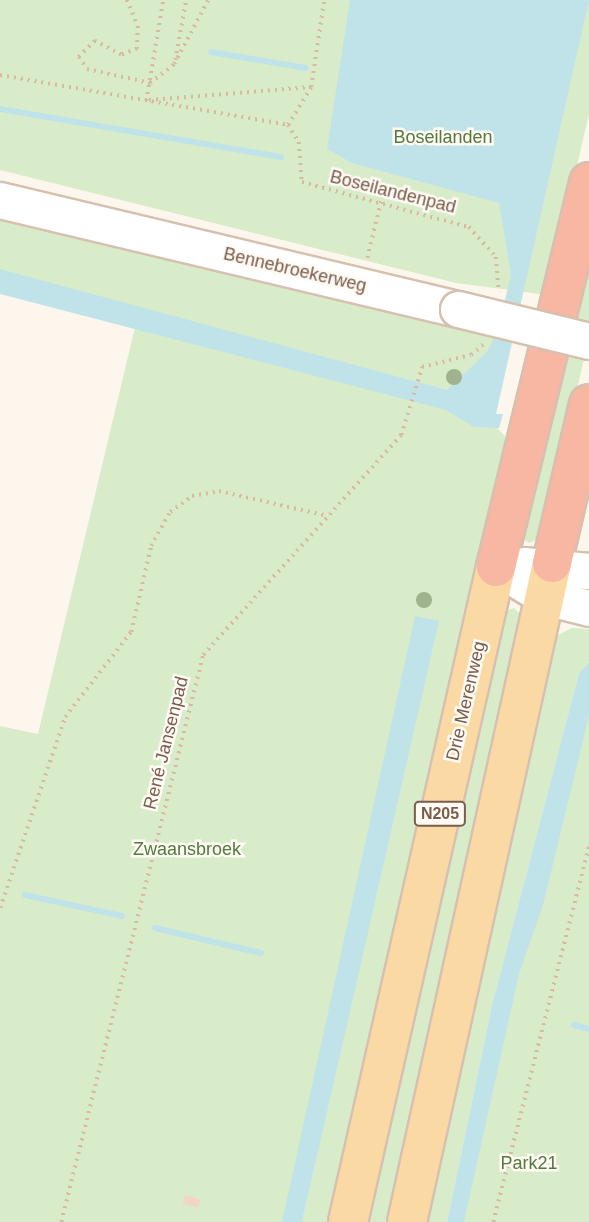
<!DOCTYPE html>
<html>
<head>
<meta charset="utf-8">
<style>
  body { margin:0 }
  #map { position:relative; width:589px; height:1222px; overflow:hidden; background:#fdf6ec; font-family:Helvetica,sans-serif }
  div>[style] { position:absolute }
  .green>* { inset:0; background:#d8ecc9 }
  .water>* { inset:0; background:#bfe3e8 }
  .stream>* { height:6px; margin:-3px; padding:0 3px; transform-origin:3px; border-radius:3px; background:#bfe3e8 }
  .building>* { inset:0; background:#f3d5c3; transform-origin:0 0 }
  .path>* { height:3.5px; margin-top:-1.75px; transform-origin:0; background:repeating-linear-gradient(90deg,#d9b8a5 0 2px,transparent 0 7px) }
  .roads { filter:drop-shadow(2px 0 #d6c0b0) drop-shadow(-2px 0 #d6c0b0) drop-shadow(0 2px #d6c0b0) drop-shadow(0 -2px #d6c0b0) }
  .secondary>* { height:35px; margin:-17.5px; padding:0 17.5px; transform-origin:17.5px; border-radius:17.5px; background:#fff }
  .primary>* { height:38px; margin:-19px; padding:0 19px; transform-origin:19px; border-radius:19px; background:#fbd9a5 }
  .highway>* { height:38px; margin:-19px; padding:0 19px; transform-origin:19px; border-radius:19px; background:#f7b7a3 }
  .bridges { filter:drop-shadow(2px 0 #d6c0b0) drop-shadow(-2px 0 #d6c0b0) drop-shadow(0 2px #d6c0b0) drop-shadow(0 -2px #d6c0b0) }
  .secondary-bridge>* { height:35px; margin:-17.5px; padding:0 17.5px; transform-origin:17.5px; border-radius:17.5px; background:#fff }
  .trees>* { width:16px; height:16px; margin:-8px; border-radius:50%; background:#a0b28e }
  span { translate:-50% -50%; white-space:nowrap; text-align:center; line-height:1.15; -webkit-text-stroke:5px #fffaf3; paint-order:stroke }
  .shield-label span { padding:2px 5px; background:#fffaf3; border:2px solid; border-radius:5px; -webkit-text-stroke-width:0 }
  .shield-label { font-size:16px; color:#7a5c4d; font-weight:700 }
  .park-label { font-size:18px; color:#537a41 }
  .street-label { font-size:18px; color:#7a5c4d }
</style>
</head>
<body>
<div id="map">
  <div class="green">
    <i style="clip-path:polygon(0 0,589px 0,589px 114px,547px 295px,456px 283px,0 170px)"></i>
    <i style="clip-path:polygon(0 210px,497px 333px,495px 426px,514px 445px,338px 1222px,302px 1222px,436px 621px,289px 1222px,0 1222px,0 726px,38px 734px,136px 323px,0 283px)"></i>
    <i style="clip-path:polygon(589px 228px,589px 337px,543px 537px,529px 543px,521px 537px)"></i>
    <i style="clip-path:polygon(514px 608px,525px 619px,387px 1222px,362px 1222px,504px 611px)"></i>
    <i style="clip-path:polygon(572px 628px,589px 629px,589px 662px,579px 673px,492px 1005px,447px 1222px,417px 1222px,554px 637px)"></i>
    <i style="clip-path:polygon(589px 689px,589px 1222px,455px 1222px)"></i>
  </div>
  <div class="water">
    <i style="clip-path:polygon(350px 0,589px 0,496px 414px,503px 414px,499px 428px,474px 427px,446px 410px,0 294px,0 269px,447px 390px,487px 352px,497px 333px,511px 275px,499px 203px,352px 163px,327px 149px)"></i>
    <i style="clip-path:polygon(415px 616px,439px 621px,302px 1222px,282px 1222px)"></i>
    <i style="clip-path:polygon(589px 662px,589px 716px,543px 905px,519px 974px,464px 1222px,447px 1222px,492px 1005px,579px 673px)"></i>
  </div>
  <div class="stream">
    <i style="left:211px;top:52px;width:96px;rotate:9.6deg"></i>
    <i style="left:0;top:109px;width:285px;rotate:9.7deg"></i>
    <i style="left:25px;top:895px;width:99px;rotate:12.2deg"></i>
    <i style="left:155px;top:928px;width:109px;rotate:13.3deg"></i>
    <i style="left:574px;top:1025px;width:16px;rotate:15deg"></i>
  </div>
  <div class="building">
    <i style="left:185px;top:1195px;width:16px;height:9px;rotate:15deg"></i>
  </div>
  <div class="path">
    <i style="left:127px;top:0;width:28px;rotate:67deg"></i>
    <i style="left:138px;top:26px;width:23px;rotate:92deg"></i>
    <i style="left:137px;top:49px;width:17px;rotate:159deg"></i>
    <i style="left:121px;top:55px;width:30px;rotate:-152deg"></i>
    <i style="left:95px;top:41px;width:23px;rotate:135deg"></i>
    <i style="left:79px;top:57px;width:14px;rotate:56deg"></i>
    <i style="left:87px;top:69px;width:65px;rotate:12.5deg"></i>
    <i style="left:150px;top:83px;width:31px;rotate:-38deg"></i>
    <i style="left:174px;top:64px;width:72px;rotate:-62deg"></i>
    <i style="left:175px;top:60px;width:61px;rotate:-79.6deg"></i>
    <i style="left:0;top:75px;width:292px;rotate:9.8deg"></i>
    <i style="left:288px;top:125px;width:20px;rotate:57deg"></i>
    <i style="left:299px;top:142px;width:40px;rotate:85.7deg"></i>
    <i style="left:302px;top:182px;width:173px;rotate:15.1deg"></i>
    <i style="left:469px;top:227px;width:40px;rotate:48deg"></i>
    <i style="left:496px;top:257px;width:35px;rotate:85deg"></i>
    <i style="left:149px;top:100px;width:163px;rotate:-4.6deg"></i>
    <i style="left:146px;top:101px;width:102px;rotate:-80.4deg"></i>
    <i style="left:288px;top:125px;width:44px;rotate:-58.8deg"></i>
    <i style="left:311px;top:87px;width:88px;rotate:-81.5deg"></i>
    <i style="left:367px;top:258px;width:59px;rotate:-76.2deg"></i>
    <i style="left:0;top:908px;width:202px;rotate:-71.2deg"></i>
    <i style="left:65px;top:717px;width:108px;rotate:-52.2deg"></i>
    <i style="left:131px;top:632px;width:88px;rotate:-76.9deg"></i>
    <i style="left:151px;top:546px;width:39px;rotate:-61deg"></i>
    <i style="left:170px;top:512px;width:27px;rotate:-36deg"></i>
    <i style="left:192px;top:496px;width:27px;rotate:-10deg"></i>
    <i style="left:219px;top:491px;width:112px;rotate:12.9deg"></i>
    <i style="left:61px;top:1222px;width:585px;rotate:-75.94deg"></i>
    <i style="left:203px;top:655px;width:296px;rotate:-48deg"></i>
    <i style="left:401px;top:435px;width:71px;rotate:-72.8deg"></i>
    <i style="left:422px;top:367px;width:50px;rotate:-13.8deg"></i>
    <i style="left:471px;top:355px;width:20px;rotate:-41deg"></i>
    <i style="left:493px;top:1222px;width:390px;rotate:-75.7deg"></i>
  </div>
  <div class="roads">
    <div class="secondary">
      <i style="left:0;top:200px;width:471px;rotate:13.4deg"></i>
      <i style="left:524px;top:565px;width:65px;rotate:5.3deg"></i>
      <i style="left:496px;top:567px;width:57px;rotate:31.5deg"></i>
      <i style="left:545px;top:597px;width:45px;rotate:14deg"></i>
    </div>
    <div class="primary">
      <i style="left:348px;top:1222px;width:672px;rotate:-77.27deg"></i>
      <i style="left:407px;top:1222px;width:675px;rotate:-77.59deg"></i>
    </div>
    <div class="highway">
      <i style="left:552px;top:563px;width:163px;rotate:-76.9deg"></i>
      <i style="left:496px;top:567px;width:396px;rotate:-76.4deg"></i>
    </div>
  </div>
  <div class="bridges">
    <div class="secondary-bridge">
      <i style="left:458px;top:309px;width:135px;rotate:13.7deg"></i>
    </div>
  </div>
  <div class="trees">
    <i style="left:454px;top:377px"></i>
    <i style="left:424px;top:600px"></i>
  </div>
  <div class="shield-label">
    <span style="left:440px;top:814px">N205</span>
  </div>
  <div class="park-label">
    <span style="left:443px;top:137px">Boseilanden</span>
    <span style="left:187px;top:849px">Zwaansbroek</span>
    <span style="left:529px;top:1163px">Park21</span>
  </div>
  <div class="street-label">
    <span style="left:393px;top:192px;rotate:14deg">Boseilandenpad</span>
    <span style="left:295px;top:270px;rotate:13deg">Bennebroekerweg</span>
    <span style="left:466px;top:701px;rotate:-77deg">Drie Merenweg</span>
    <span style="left:166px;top:743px;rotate:-76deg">René Jansenpad</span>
  </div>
</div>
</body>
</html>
